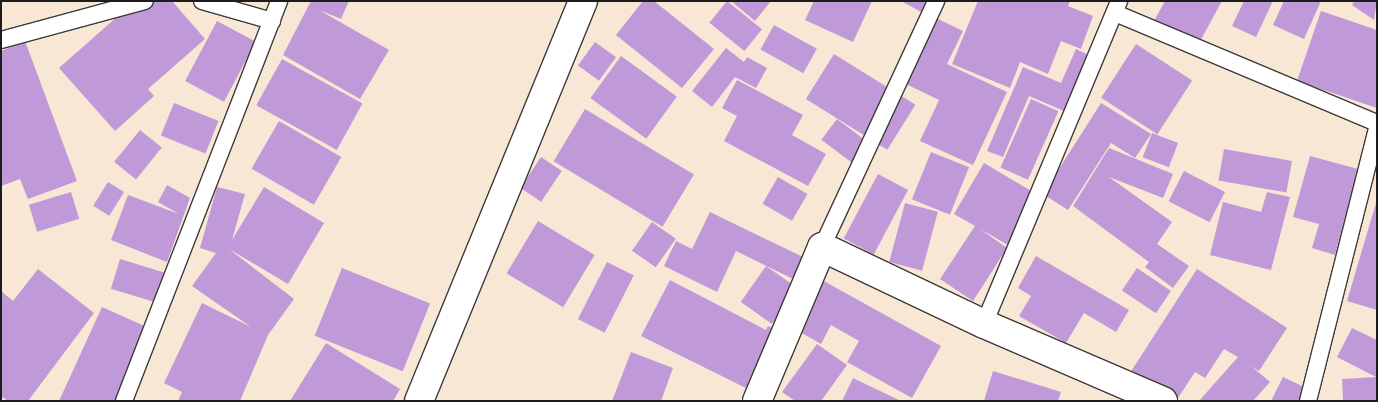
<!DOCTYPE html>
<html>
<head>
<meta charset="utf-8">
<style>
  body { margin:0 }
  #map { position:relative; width:1378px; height:402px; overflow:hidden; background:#f8e7d4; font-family:"Gochi Hand",sans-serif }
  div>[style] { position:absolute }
  .building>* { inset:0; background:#c099d8; transform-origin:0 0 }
  .roads { filter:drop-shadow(1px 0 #3d3a38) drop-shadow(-1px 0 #3d3a38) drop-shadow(0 1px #3d3a38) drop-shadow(0 -1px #3d3a38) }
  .lane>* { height:16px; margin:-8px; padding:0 8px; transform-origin:8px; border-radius:8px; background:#fff }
  .street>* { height:28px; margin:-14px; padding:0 14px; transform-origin:14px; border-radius:14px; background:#fff }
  span { translate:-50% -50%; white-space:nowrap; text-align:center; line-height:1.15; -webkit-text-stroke:4px #fff; paint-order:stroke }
  .frame { position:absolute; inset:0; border:2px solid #1c1c1c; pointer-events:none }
</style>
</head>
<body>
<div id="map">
  <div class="building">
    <i style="clip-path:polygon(135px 1px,172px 1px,205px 39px,148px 89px,154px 96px,115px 131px,59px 68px)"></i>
    <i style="clip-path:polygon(311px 1px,349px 1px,341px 19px,319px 10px,389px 50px,360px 99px,283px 55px)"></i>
    <i style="clip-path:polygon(643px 1px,654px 1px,714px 49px,682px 88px,616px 35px)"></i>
    <i style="left:727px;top:1px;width:45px;height:28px;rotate:39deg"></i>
    <i style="clip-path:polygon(731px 1px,771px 1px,755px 21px)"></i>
    <i style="clip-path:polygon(814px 1px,872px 1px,853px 42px,805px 20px)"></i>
    <i style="clip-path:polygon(901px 1px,943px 1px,934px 19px)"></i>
    <i style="clip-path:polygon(978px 1px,1070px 1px,1068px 6px,1093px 16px,1081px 49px,1061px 41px,1048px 74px,1020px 62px,1010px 88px,952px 64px)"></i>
    <i style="clip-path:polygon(1165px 1px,1222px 1px,1198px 45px,1154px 21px)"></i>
    <i style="clip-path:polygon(1244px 1px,1273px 1px,1256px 37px,1232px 26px)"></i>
    <i style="clip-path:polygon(1284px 1px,1321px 1px,1304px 39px,1273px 25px)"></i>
    <i style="clip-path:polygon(1354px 1px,1377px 1px,1374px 20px,1352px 5px)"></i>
    <i style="clip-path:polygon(1321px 11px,1377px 30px,1377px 108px,1297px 81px)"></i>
    <i style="clip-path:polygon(936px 18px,963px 31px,947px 64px,1007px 92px,973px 165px,920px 141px,939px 100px,906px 84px)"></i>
    <i style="left:217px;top:21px;width:44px;height:68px;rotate:28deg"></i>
    <i style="left:774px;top:25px;width:49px;height:28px;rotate:29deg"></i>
    <i style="clip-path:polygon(25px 41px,77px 181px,28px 199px,20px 179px,1px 186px,1px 51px)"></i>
    <i style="left:595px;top:42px;width:26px;height:29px;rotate:36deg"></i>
    <i style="left:1136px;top:44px;width:67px;height:64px;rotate:33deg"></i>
    <i style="clip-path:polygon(726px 48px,744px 62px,747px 57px,767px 68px,756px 88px,735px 77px,712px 107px,692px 91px)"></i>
    <i style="clip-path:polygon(1076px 49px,1095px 58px,1071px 114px,1029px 96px,1003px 157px,987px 151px,1023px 67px,1061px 83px)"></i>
    <i style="left:834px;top:54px;width:96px;height:53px;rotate:32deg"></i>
    <i style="left:621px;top:56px;width:69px;height:52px;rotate:36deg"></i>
    <i style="left:282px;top:59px;width:92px;height:53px;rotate:29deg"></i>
    <i style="clip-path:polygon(737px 80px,803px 115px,792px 135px,826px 154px,808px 186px,724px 141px,737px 116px,722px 108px)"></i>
    <i style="left:1031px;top:99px;width:30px;height:75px;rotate:24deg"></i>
    <i style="left:174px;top:103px;width:48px;height:35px;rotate:22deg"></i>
    <i style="clip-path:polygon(1101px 103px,1151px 134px,1135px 158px,1111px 143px,1068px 210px,1043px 194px)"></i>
    <i style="left:585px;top:109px;width:127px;height:61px;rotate:31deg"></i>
    <i style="left:837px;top:119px;width:40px;height:26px;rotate:37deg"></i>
    <i style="left:279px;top:121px;width:72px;height:55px;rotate:30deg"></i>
    <i style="left:140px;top:130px;width:28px;height:41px;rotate:39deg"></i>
    <i style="left:1152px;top:133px;width:28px;height:26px;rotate:21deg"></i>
    <i style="clip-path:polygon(1109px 148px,1173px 174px,1163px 198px,1109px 177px,1172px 222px,1157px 244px,1189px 266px,1173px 288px,1145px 267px,1149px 262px,1073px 206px)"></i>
    <i style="left:1224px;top:149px;width:69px;height:32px;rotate:10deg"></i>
    <i style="left:931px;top:152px;width:41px;height:51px;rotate:22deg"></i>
    <i style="clip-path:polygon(1310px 156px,1358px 169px,1335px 255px,1312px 248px,1319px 224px,1293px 217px)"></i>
    <i style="left:541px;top:157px;width:25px;height:37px;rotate:34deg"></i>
    <i style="clip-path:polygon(984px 163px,1038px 195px,1008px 245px,980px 229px,1007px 248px,973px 301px,940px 279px,975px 226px,954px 214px)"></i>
    <i style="left:1184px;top:171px;width:46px;height:34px;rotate:27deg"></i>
    <i style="left:878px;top:174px;width:34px;height:73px;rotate:28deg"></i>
    <i style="left:778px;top:177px;width:34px;height:31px;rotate:30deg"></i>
    <i style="left:108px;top:182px;width:19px;height:28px;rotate:32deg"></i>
    <i style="clip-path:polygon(167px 185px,190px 198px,167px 262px,111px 240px,128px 195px,179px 214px,158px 202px)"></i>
    <i style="clip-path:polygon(217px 187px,245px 194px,232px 240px,264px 187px,324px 223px,288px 284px,229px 249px,294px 299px,268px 335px,240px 401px,178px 401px,182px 392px,164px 383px,202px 303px,251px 327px,192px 286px,216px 253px,200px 248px)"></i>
    <i style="left:71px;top:192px;width:28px;height:44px;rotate:73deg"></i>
    <i style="clip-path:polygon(1267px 192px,1290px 197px,1271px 270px,1210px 255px,1223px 202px,1261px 212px)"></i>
    <i style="left:905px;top:203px;width:34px;height:61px;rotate:15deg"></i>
    <i style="clip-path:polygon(1376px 203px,1377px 203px,1377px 310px,1347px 301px)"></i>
    <i style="clip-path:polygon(710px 212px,803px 257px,793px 279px,736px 251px,717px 292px,664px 266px,676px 241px,692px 249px)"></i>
    <i style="left:538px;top:221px;width:66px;height:61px;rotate:31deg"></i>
    <i style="left:652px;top:222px;width:29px;height:35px;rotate:35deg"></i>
    <i style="clip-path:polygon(1036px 256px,1129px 310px,1116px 332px,1084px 313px,1066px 343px,1019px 316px,1031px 296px,1018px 288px)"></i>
    <i style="left:120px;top:259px;width:51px;height:31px;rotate:17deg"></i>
    <i style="left:607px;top:262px;width:30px;height:64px;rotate:27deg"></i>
    <i style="left:766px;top:266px;width:38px;height:44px;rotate:35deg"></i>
    <i style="left:342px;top:268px;width:95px;height:73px;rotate:22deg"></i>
    <i style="left:1137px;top:268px;width:41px;height:27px;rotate:34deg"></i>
    <i style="clip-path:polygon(38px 269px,94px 313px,28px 401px,8px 401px,1px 396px,1px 291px,13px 301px)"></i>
    <i style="clip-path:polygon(1197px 269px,1287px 328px,1259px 371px,1251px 366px,1270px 382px,1253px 401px,1199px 401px,1238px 357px,1224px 349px,1205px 378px,1195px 372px,1176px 401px,1130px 373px)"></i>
    <i style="clip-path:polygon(670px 280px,766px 330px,768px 326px,792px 338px,762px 396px,641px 336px)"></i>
    <i style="clip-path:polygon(822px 280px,941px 346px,912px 398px,847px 362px,859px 341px,831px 325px,821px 344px,795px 329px)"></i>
    <i style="clip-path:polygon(102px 307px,151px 329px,119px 401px,59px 401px)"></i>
    <i style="clip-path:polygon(1352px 328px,1377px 340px,1377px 401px,1343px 401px,1342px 379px,1376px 377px,1337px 357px)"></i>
    <i style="clip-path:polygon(326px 343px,400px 389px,393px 401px,290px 401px)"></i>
    <i style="clip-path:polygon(817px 344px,847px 365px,821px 401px,795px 401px,782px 392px)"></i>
    <i style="clip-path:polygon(631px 352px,673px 368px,661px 401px,612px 401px)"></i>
    <i style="clip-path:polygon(993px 371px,1061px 392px,1058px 401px,984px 401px)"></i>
    <i style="clip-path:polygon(1283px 377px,1308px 389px,1303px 401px,1271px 401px)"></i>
    <i style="clip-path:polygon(853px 378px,901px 401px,842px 401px)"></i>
  </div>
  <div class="roads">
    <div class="lane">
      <i style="left:202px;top:1px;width:73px;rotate:15.9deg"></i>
      <i style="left:1115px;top:13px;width:284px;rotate:22.8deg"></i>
      <i style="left:1px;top:40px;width:149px;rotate:-15.2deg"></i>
      <i style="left:822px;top:247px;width:271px;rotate:-65.1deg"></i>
      <i style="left:984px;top:324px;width:350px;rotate:-67.3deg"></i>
      <i style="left:124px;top:401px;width:429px;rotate:-68.8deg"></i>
      <i style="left:1308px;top:401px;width:282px;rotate:-75.8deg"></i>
    </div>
    <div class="street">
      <i style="left:419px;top:401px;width:432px;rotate:-67.7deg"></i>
      <i style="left:757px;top:401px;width:167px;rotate:-67.1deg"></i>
      <i style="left:822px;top:247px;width:179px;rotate:25.4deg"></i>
      <i style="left:984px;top:324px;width:195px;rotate:23.3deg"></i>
    </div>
  </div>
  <div class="frame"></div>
</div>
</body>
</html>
